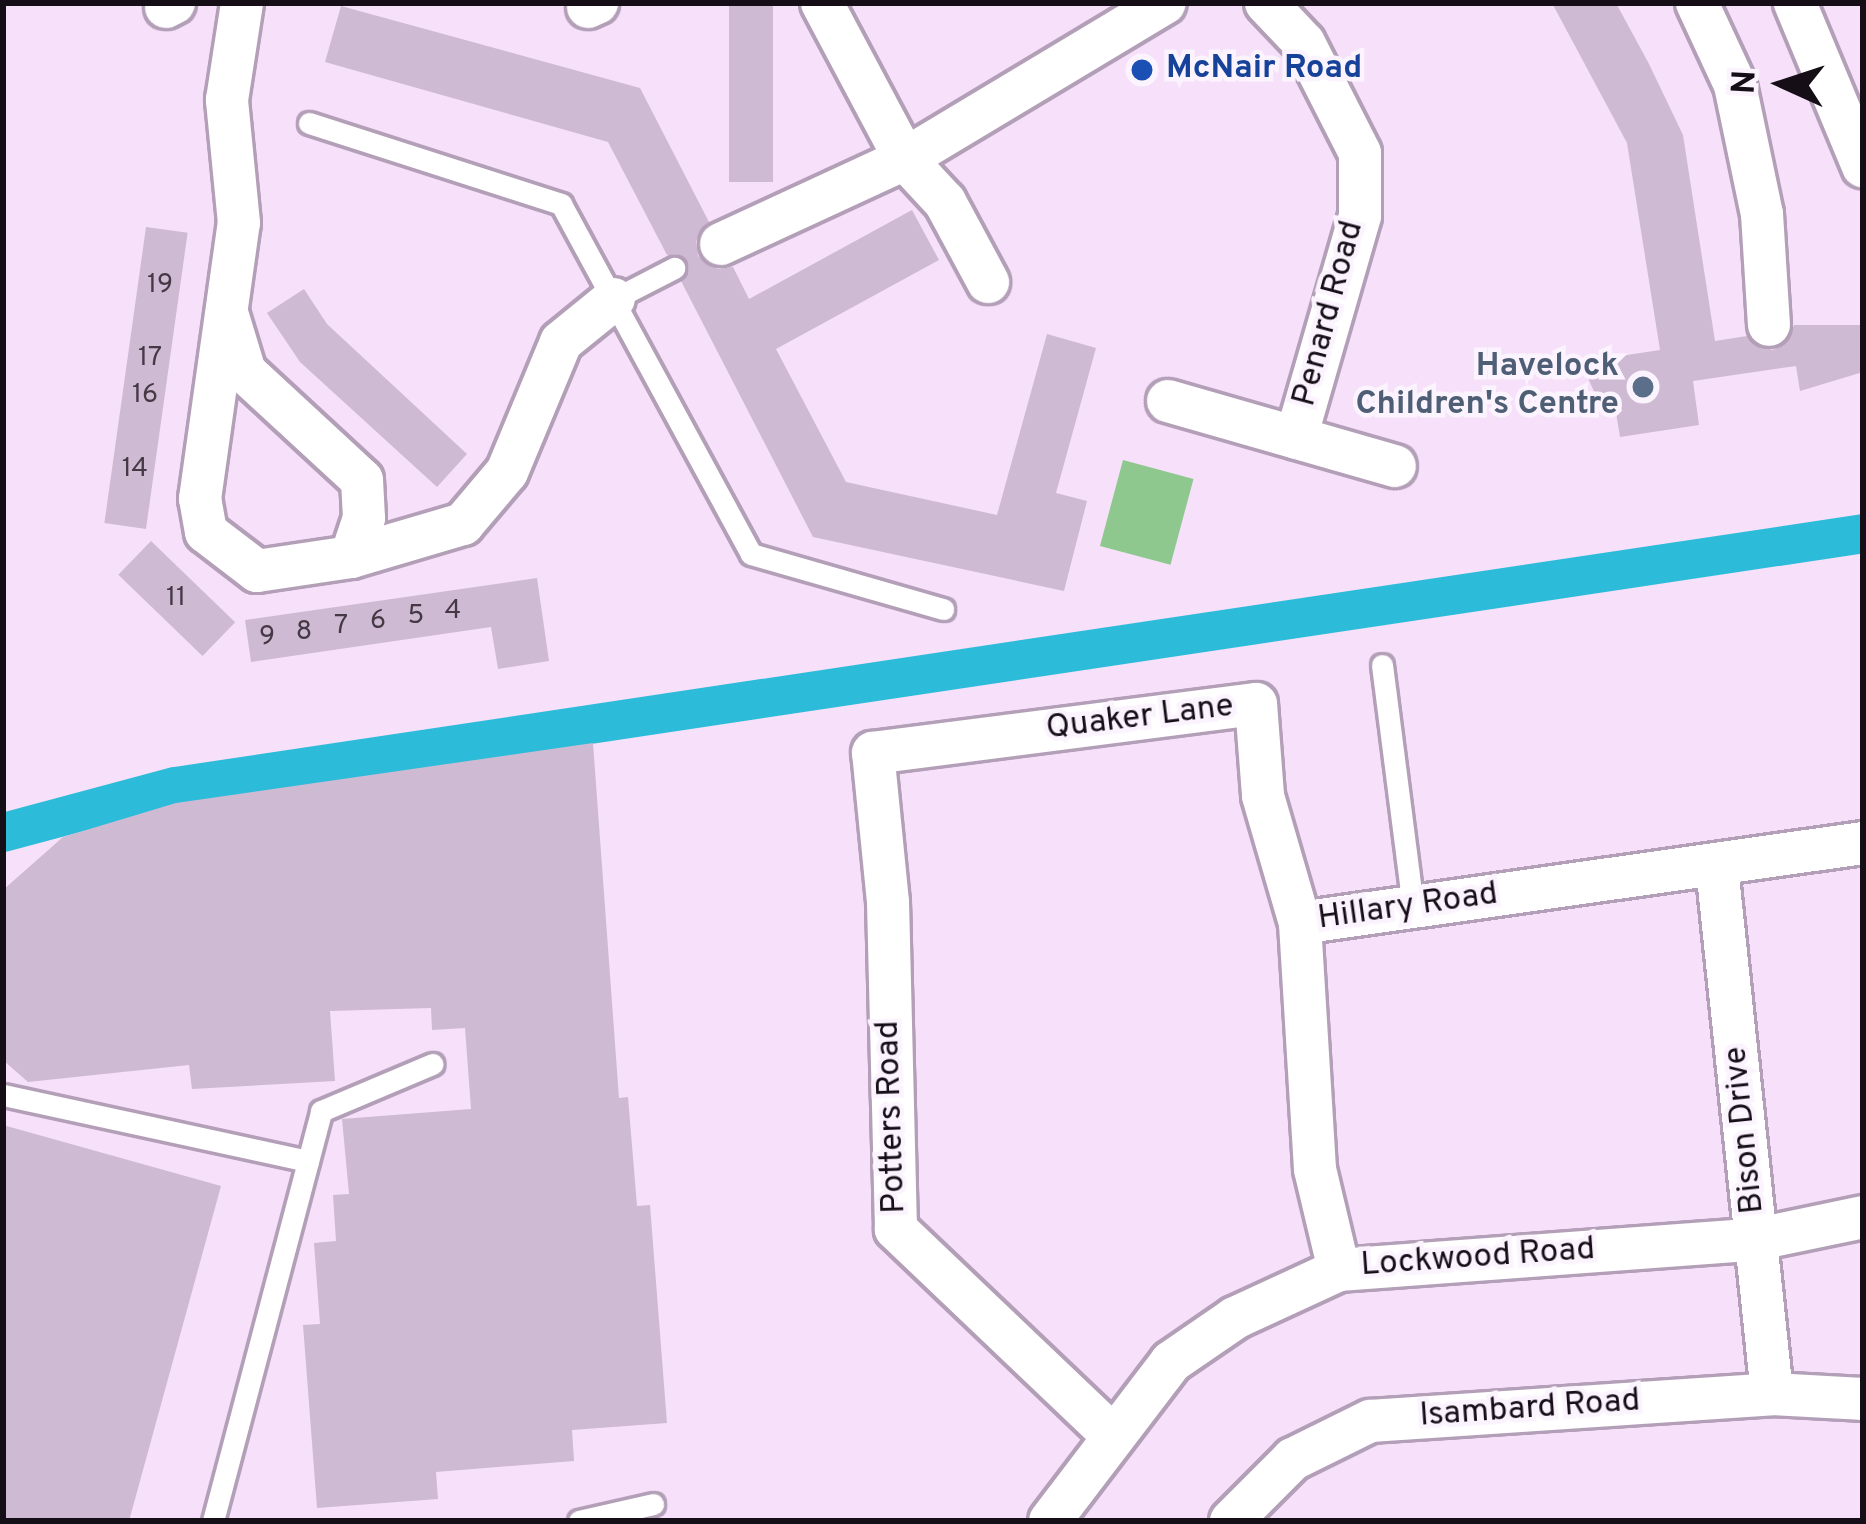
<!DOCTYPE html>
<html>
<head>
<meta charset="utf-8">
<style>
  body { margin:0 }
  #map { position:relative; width:1866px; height:1524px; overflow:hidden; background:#f6e0fa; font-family:Overpass,sans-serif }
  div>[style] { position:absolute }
  .green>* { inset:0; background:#8ec88e; transform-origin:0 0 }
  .canal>* { height:39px; margin:-19.5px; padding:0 19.5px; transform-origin:19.5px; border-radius:19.5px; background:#2cbcd9 }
  .building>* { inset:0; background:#cfbad3; transform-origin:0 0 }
  .roads { filter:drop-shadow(3px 0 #b39fb7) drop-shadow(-3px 0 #b39fb7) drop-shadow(0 3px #b39fb7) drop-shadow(0 -3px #b39fb7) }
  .service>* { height:21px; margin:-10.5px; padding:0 10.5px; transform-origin:10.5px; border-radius:10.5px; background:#fff }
  .minor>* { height:42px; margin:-21px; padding:0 21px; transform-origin:21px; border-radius:21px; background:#fff }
  .dots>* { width:33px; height:33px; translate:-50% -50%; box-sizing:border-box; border:6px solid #fbf3fd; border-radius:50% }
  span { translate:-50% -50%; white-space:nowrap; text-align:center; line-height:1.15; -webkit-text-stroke:9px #fbf3fd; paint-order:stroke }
  .number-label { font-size:27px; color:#443945 }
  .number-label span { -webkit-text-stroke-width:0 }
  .transit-label { font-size:33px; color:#164399; font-weight:700 }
  .left { translate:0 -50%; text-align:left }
  .street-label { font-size:33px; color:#150e16 }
  .service-label { font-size:33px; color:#4e5e75; font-weight:700 }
  .right { translate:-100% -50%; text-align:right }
  .frame { position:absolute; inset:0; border:6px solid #150e16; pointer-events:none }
  .north { position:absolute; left:1722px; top:24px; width:120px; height:120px; -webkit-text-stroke:9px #fbf3fd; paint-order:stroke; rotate:273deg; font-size:33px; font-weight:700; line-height:48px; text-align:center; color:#150e16 }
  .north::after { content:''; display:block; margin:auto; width:42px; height:54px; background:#150e16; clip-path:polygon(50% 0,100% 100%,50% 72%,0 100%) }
</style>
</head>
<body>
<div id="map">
  <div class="green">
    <i style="left:1123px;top:460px;width:73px;height:89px;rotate:15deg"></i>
  </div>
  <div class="canal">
    <i style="left:3px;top:832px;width:178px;rotate:-15deg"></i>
    <i style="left:175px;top:786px;width:1707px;rotate:-8.52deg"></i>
  </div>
  <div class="building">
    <i style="left:729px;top:3px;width:44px;height:179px"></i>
    <i style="clip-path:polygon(1552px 3px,1616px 3px,1649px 64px,1683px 135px,1715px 341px,1747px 336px,1772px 350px,1784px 345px,1794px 325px,1863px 325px,1863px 372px,1800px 391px,1796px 366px,1693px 381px,1699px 425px,1620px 437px,1613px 394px,1596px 396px,1581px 362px,1660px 350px,1627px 143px)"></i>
    <i style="clip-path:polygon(341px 6px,640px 88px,709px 222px,696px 241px,698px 256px,718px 269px,733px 267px,749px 299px,912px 210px,939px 260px,776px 349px,846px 482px,997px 515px,1047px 334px,1096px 348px,1056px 493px,1087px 501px,1064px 591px,813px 537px,681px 281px,687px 260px,667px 255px,608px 142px,325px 62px)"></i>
    <i style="left:146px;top:227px;width:42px;height:299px;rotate:8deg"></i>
    <i style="clip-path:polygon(304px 289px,327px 324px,467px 454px,437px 487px,300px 362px,267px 313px)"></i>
    <i style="left:151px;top:541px;width:117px;height:47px;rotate:44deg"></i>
    <i style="clip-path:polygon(537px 578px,549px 661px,498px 669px,491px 627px,251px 662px,245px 620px)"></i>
    <i style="clip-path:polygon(593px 743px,619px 1098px,628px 1097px,637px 1206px,650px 1205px,667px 1423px,572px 1430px,574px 1461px,436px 1472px,438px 1499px,317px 1508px,303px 1325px,320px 1324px,314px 1243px,336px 1241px,333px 1195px,349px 1194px,342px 1119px,471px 1109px,465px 1028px,432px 1030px,431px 1008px,330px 1011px,335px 1081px,192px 1089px,189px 1065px,28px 1082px,3px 1060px,3px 890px,63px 837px,176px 803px)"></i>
    <i style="clip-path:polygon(3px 1125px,221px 1186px,129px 1521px,3px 1521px)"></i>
  </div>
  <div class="roads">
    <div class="service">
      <i style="left:309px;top:123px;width:265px;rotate:17.8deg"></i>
      <i style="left:561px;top:204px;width:398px;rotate:61.5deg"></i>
      <i style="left:751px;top:554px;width:200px;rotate:16deg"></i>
      <i style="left:614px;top:299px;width:68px;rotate:-27.3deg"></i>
      <i style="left:1382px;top:665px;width:244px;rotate:82.7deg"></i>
      <i style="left:3px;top:1095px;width:312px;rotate:12.2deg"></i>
      <i style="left:213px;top:1521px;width:424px;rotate:-75.2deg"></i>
      <i style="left:321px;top:1111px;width:121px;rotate:-22.9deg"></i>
      <i style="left:579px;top:1521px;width:76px;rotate:-12.9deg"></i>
    </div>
    <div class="minor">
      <i style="left:822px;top:3px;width:177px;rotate:62deg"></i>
      <i style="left:905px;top:159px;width:59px;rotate:47.1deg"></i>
      <i style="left:945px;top:202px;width:91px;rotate:61.7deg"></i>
      <i style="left:1266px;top:3px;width:55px;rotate:46.5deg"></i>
      <i style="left:1304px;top:43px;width:123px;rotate:63deg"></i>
      <i style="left:1360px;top:153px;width:63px;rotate:90deg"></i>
      <i style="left:1360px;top:216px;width:231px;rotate:106.1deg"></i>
      <i style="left:1697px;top:3px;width:90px;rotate:65.1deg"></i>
      <i style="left:1735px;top:85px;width:132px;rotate:78.2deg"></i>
      <i style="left:1762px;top:214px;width:111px;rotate:86.4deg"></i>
      <i style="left:1795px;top:3px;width:177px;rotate:67.4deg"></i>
      <i style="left:166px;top:7px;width:9px;rotate:-27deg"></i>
      <i style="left:588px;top:7px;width:10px;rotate:-24deg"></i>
      <i style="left:721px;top:244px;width:203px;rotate:-24.8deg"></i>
      <i style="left:905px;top:159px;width:303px;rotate:-31deg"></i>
      <i style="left:228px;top:316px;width:59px;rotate:73.1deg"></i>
      <i style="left:245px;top:372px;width:159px;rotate:42.7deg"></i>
      <i style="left:362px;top:480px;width:38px;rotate:87deg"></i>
      <i style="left:364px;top:518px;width:41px;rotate:108.4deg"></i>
      <i style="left:351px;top:557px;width:95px;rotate:171.5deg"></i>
      <i style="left:257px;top:571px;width:64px;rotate:-142.6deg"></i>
      <i style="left:206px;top:532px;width:34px;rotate:-100deg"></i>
      <i style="left:200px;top:499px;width:279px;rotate:-82deg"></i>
      <i style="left:239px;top:223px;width:124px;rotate:-95.6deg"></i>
      <i style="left:227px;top:100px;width:98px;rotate:-81.2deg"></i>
      <i style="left:1168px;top:401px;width:236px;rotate:16deg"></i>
      <i style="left:351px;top:557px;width:117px;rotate:-16.4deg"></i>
      <i style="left:463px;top:524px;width:68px;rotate:-49.8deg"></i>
      <i style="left:507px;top:472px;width:141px;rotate:-67.4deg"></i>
      <i style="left:561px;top:342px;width:68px;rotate:-39.1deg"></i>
      <i style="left:1717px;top:867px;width:530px;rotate:84.04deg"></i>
      <i style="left:1339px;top:1270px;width:104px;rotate:-103.4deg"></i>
      <i style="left:1315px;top:1169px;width:246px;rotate:-93.5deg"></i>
      <i style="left:1300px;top:923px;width:569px;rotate:-8.09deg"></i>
      <i style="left:1110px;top:1433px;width:296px;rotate:-136.4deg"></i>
      <i style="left:896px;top:1229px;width:327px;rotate:-91.4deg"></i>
      <i style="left:888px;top:902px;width:150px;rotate:-95.7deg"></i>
      <i style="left:873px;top:753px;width:386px;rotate:-7.3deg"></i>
      <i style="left:1256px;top:704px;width:92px;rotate:85.6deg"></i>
      <i style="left:1263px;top:796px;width:132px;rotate:73.8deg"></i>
      <i style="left:1050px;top:1521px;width:200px;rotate:-52.7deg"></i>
      <i style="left:1171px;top:1362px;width:78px;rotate:-34.5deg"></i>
      <i style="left:1235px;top:1318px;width:115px;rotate:-24.8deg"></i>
      <i style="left:1339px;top:1270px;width:420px;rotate:-4.2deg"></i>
      <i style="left:1758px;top:1239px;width:107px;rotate:-11.8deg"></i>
      <i style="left:1231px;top:1521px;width:88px;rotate:-45deg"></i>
      <i style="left:1293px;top:1459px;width:86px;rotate:-26.3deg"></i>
      <i style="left:1370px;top:1421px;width:403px;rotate:-3.8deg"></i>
      <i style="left:1772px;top:1394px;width:91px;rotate:3.1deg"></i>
    </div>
  </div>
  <div class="dots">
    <i style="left:1142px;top:70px;background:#1a4fb4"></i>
    <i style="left:1643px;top:387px;background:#5c6f8a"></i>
  </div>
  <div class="number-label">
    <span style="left:160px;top:286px">19</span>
    <span style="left:150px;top:359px">17</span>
    <span style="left:145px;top:396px">16</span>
    <span style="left:135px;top:470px">14</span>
    <span style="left:176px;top:599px">11</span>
    <span style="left:453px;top:612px">4</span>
    <span style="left:416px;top:617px">5</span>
    <span style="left:378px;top:622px">6</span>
    <span style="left:341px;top:627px">7</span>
    <span style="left:304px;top:633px">8</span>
    <span style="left:267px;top:638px">9</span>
  </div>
  <div class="transit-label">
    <span class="left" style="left:1166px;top:70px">McNair Road</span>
  </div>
  <div class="street-label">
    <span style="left:1330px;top:314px;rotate:-75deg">Penard Road</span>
    <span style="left:1140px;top:719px;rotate:-7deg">Quaker Lane</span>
    <span style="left:1408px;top:908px;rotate:-8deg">Hillary Road</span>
    <span style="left:893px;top:1117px;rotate:-92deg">Potters Road</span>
    <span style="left:1746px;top:1130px;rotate:-96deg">Bison Drive</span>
    <span style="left:1478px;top:1259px;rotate:-4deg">Lockwood Road</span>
    <span style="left:1530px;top:1410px;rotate:-4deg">Isambard Road</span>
  </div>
  <div class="service-label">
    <span class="right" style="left:1619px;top:387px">Havelock<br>Children's Centre</span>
  </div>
  <div class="frame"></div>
  <div class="north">N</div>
</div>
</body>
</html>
